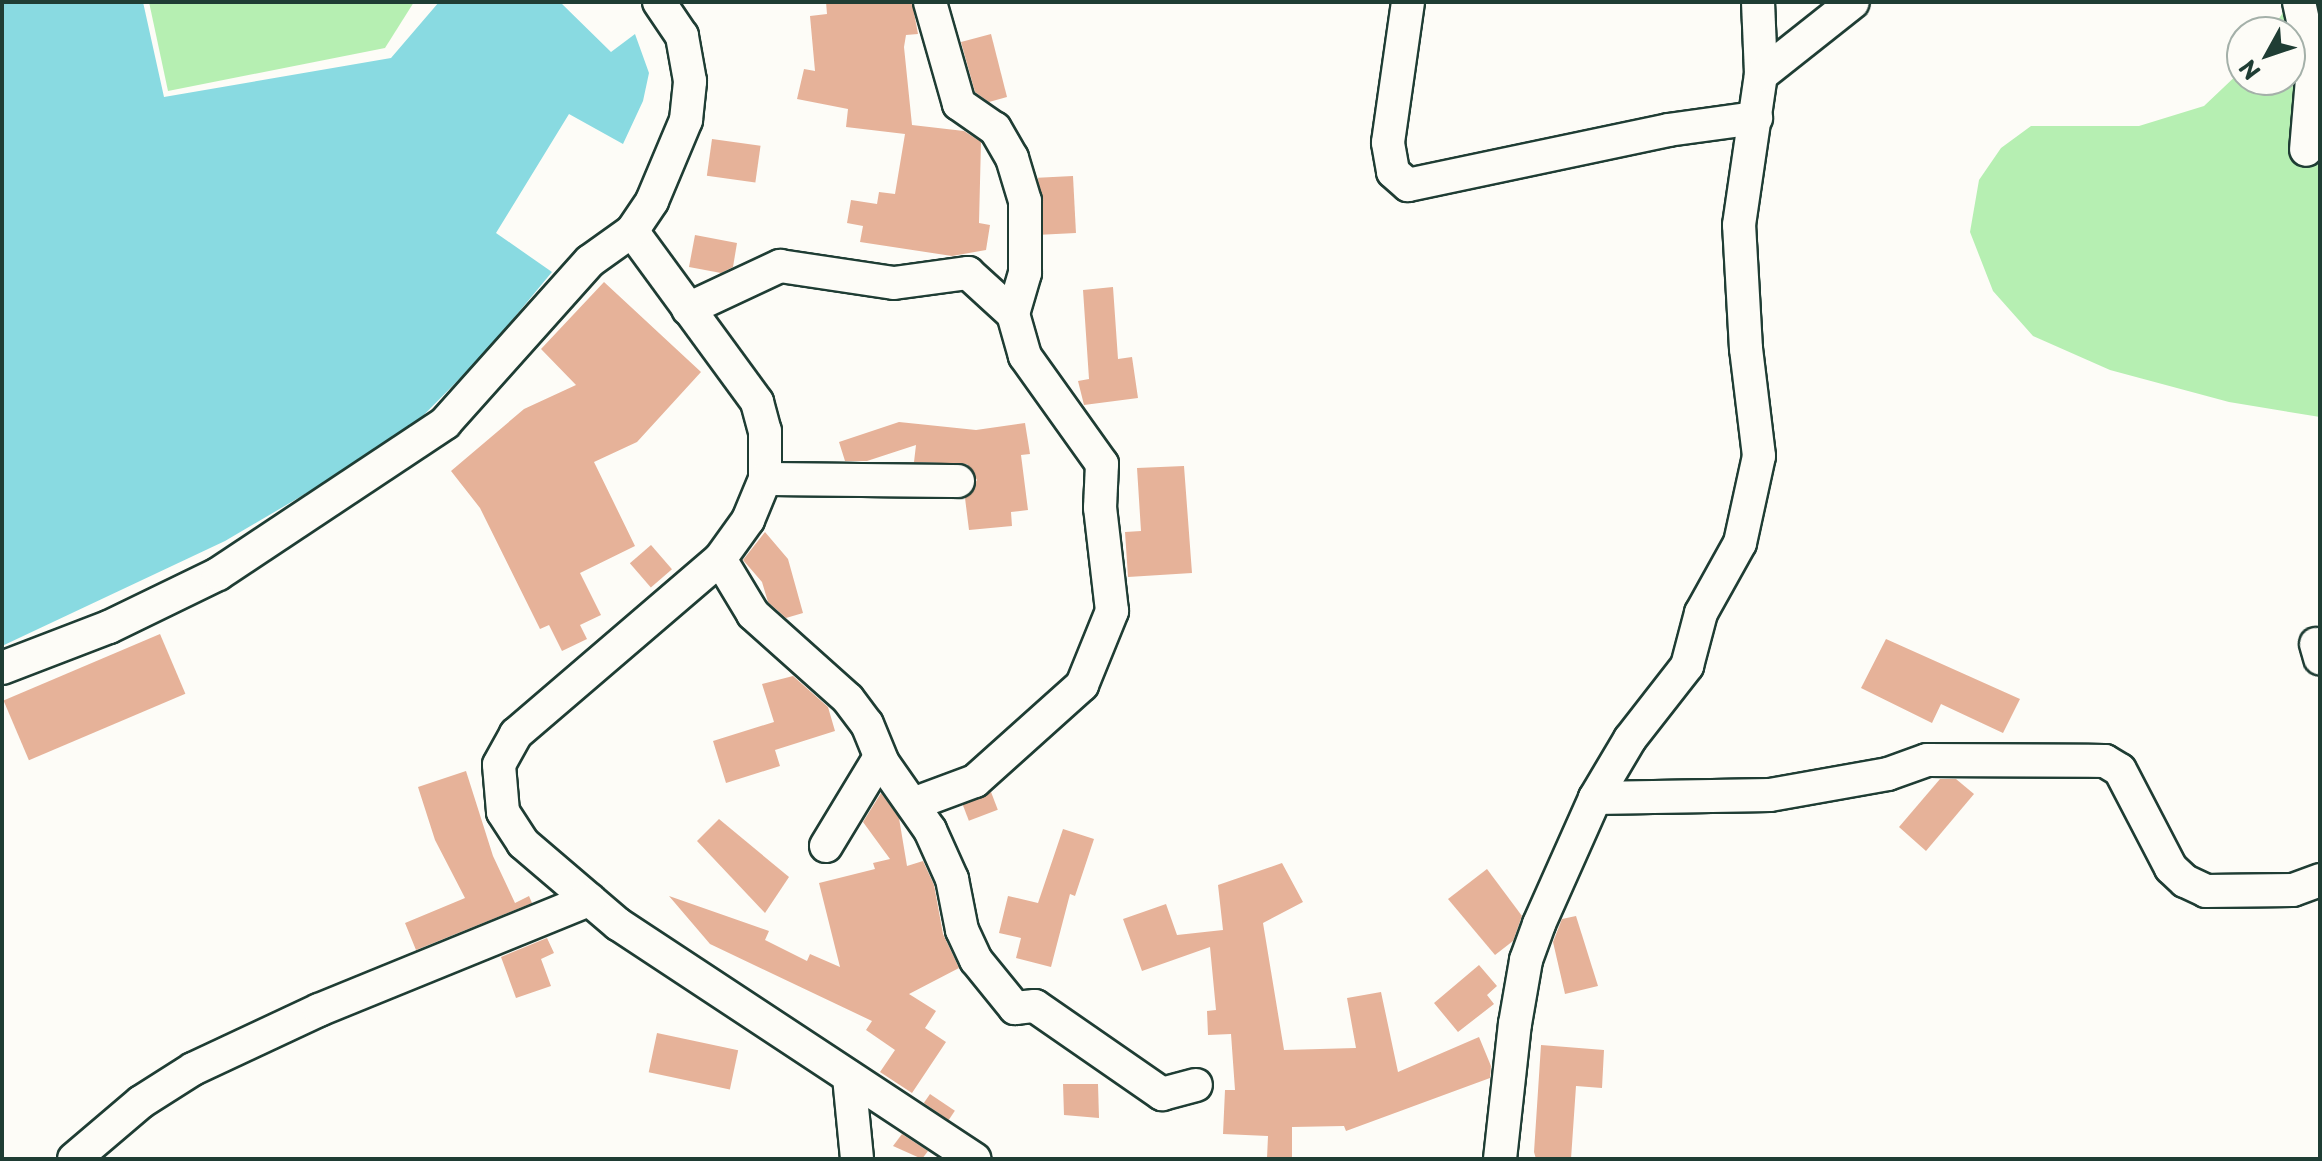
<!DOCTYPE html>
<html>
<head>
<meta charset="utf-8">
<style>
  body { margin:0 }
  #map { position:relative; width:2322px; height:1161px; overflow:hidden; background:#fdfcf7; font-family:"Playpen Sans",sans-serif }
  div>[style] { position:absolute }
  .green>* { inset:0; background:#b6efb2 }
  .water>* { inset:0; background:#89dae1 }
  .building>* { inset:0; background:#e6b299; transform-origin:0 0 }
  .roads { filter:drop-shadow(2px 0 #1f3d34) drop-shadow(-2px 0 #1f3d34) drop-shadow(0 2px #1f3d34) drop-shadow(0 -2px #1f3d34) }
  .minor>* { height:32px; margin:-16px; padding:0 16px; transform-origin:16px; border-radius:16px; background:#fdfcf7 }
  span { translate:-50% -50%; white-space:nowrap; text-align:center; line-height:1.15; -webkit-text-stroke:7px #fdfcf7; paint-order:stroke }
  .frame { position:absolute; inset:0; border:4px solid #1f3d34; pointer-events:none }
  .north { position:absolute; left:2226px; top:16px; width:80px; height:80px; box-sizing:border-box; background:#fdfcf7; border:2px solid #a4b0a9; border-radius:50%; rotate:230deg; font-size:22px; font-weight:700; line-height:32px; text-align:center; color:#1f3d34 }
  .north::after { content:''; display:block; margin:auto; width:28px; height:36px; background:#1f3d34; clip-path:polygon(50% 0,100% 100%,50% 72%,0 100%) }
</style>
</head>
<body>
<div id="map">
  <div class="green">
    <i style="clip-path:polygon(149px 2px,414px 2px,385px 48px,168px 91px)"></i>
    <i style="clip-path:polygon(2290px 2px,2320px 2px,2320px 417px,2229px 402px,2110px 370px,2033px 336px,1993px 291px,1970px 232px,1979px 180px,2001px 148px,2031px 126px,2139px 126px,2204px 106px,2242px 70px,2242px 80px,2290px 80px,2290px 32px,2270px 32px)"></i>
  </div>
  <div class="water">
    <i style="clip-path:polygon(2px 2px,143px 2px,164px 97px,391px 58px,439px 2px,560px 2px,611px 52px,635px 34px,649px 73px,643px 101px,623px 144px,569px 114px,496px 233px,552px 272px,483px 355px,402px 437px,225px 541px,2px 646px)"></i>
  </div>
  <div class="building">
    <i style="clip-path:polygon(826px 2px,912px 2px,918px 34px,906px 35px,904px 47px,912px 125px,964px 131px,981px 142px,979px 223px,990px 225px,986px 250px,952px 256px,860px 242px,863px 226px,847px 223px,851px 200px,877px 204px,879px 192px,895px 194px,905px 134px,846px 127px,848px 109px,797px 99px,804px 69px,815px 71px,810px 16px,827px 14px)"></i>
    <i style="clip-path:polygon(991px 34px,1007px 97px,989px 102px,975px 92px,961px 42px)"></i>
    <i style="left:712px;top:139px;width:49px;height:37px;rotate:8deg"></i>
    <i style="left:1073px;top:176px;width:57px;height:35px;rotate:87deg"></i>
    <i style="clip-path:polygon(695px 235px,737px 243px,733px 267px,721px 273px,689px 267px)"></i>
    <i style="clip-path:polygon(604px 282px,701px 372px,637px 442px,594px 462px,635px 546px,580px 573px,601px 615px,580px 625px,587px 639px,562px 651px,549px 625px,540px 629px,480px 508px,451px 471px,524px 409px,576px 385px,541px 349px)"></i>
    <i style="clip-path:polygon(1113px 287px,1118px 359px,1132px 357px,1138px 398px,1084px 405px,1078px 381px,1089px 379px,1083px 290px)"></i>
    <i style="clip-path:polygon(899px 422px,976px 430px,1025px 423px,1030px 454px,1021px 455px,1028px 510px,1011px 512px,1012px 526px,969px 530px,965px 498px,977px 480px,967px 464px,914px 462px,916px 445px,867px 461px,845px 461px,839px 442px)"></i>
    <i style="clip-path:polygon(1184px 466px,1192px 573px,1128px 577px,1125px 532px,1141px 531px,1137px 468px)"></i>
    <i style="clip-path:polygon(765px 532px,788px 559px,803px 613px,786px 618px,768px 602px,762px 582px,743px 560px)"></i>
    <i style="left:651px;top:545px;width:32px;height:28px;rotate:49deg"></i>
    <i style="left:160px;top:634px;width:65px;height:170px;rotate:67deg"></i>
    <i style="clip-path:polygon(1886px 639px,2020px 699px,2003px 733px,1941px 704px,1932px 723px,1861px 688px)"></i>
    <i style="clip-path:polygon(793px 676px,828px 707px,835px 731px,775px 750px,780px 766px,726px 783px,713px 741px,774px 722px,762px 684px)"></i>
    <i style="clip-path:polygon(466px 771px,493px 856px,515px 903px,529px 896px,532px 903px,416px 950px,405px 923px,465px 898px,435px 840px,418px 787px)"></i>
    <i style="clip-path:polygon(1940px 779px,1956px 779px,1974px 794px,1926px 851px,1899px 827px)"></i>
    <i style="left:991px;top:792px;width:19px;height:31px;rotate:69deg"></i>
    <i style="clip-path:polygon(881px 793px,899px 818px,907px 866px,923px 861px,934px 885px,943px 934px,959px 968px,909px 994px,936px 1011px,925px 1028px,946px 1042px,912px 1093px,880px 1072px,895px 1050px,866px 1030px,872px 1021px,710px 944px,669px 896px,769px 931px,765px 940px,807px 961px,810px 954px,840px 967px,819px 883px,875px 869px,873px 863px,890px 859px,863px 822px)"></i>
    <i style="clip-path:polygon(719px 819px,789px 877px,765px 913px,697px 841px)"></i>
    <i style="clip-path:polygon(1063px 829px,1094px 839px,1075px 896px,1070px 894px,1051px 967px,1016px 958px,1021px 938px,999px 933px,1008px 896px,1038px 903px)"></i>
    <i style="clip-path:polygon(1282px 863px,1303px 902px,1263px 923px,1284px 1050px,1356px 1048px,1347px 998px,1381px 992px,1398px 1072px,1479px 1037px,1491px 1066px,1490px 1078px,1346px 1131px,1344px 1126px,1292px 1127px,1292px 1158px,1267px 1158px,1268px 1136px,1223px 1134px,1225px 1090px,1235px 1090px,1231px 1034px,1208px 1035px,1207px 1011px,1216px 1010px,1210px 947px,1142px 971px,1123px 919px,1166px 904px,1177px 935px,1223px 930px,1218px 885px)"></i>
    <i style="clip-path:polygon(1487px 869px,1522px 916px,1513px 941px,1495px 955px,1448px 899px)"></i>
    <i style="clip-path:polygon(1576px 916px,1598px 986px,1565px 994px,1553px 942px,1562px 919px)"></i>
    <i style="clip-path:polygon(547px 938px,554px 953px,541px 959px,551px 986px,516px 998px,501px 957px)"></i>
    <i style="clip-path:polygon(1479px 965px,1497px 986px,1487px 995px,1494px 1004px,1458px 1032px,1434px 1003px)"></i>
    <i style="left:657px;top:1033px;width:83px;height:40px;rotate:12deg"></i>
    <i style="clip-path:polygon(1541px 1045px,1604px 1050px,1602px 1088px,1576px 1086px,1571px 1159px,1536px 1159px,1534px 1152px)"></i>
    <i style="clip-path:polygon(1063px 1084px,1098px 1084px,1099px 1118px,1064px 1115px)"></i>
    <i style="left:930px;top:1094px;width:30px;height:11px;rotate:34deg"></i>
    <i style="clip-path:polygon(902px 1134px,928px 1151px,922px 1159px,893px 1146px)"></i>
  </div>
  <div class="roads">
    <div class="minor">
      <i style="left:1408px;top:2px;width:142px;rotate:98.1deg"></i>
      <i style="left:1388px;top:143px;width:29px;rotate:80deg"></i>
      <i style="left:1393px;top:172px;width:20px;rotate:41deg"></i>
      <i style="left:1408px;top:185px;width:266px;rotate:-11.9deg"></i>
      <i style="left:1668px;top:130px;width:89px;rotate:-7.8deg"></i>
      <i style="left:1758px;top:2px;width:73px;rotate:87.6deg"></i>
      <i style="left:2299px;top:2px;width:66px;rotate:77.8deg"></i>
      <i style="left:2313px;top:67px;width:83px;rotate:94.8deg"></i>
      <i style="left:632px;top:231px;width:212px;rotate:53.8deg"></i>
      <i style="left:757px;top:402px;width:30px;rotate:75deg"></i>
      <i style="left:765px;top:431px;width:48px;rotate:90deg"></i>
      <i style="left:765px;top:479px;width:44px;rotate:112.5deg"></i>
      <i style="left:748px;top:520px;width:48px;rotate:125.7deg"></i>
      <i style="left:720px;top:559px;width:269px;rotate:139.4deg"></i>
      <i style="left:516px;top:734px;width:35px;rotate:119deg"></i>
      <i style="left:499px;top:765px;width:47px;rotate:85.1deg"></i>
      <i style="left:503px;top:812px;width:37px;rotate:57deg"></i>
      <i style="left:523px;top:843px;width:125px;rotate:40.5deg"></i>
      <i style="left:618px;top:924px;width:427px;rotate:33.4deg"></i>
      <i style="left:688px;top:309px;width:102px;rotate:-25.1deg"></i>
      <i style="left:780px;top:266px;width:115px;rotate:8.5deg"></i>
      <i style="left:894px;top:283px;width:75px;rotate:-7.7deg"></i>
      <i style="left:968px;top:273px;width:61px;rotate:42.3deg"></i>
      <i style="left:765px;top:479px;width:193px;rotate:0.6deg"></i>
      <i style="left:720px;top:559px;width:64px;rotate:59deg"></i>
      <i style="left:753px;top:614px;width:127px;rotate:41.8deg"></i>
      <i style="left:848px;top:699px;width:31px;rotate:53deg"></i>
      <i style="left:867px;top:724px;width:42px;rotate:67.7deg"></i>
      <i style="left:883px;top:763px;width:82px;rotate:55deg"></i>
      <i style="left:930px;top:830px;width:54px;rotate:65.8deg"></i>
      <i style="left:952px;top:879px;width:52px;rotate:78.9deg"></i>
      <i style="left:962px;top:930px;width:33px;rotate:65deg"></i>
      <i style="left:976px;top:960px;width:62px;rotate:50.9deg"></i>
      <i style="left:1015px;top:1008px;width:20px;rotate:-6deg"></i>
      <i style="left:1035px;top:1006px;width:155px;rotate:34.7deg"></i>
      <i style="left:1162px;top:1094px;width:35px;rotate:-15deg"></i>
      <i style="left:2316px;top:644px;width:15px;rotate:74deg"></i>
      <i style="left:2px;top:668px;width:115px;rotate:-21deg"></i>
      <i style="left:109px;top:627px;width:121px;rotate:-25.9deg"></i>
      <i style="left:218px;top:574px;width:273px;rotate:-33.6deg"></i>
      <i style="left:445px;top:423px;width:217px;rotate:-48.2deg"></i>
      <i style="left:590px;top:261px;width:52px;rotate:-35.5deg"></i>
      <i style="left:632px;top:231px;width:36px;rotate:-56deg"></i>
      <i style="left:652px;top:201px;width:88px;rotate:-67.2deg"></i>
      <i style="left:686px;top:120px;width:39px;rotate:-84deg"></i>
      <i style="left:690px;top:81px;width:46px;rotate:-100.1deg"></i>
      <i style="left:682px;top:36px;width:41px;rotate:-124.1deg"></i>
      <i style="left:1595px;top:798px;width:175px;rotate:-1deg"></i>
      <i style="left:1770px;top:795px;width:120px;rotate:-10.1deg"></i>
      <i style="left:1888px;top:774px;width:41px;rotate:-19.7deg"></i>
      <i style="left:1927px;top:760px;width:178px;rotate:0.3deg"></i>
      <i style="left:2105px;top:761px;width:17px;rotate:31deg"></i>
      <i style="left:2120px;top:770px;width:110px;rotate:62.5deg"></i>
      <i style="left:2171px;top:868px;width:19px;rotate:43deg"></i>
      <i style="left:2185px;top:881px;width:23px;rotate:25deg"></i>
      <i style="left:2206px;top:891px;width:87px;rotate:-0.7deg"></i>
      <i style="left:2293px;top:890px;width:29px;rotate:-20deg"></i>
      <i style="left:913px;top:804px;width:66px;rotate:-20.4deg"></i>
      <i style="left:975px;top:781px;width:144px;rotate:-41.9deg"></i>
      <i style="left:1082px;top:685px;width:80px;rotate:-67.9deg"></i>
      <i style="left:1112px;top:611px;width:104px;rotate:-96.6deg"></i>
      <i style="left:1100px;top:508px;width:44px;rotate:-87.4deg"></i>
      <i style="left:1102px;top:464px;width:133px;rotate:-125.5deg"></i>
      <i style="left:1025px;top:356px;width:44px;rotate:-105.9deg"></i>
      <i style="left:1013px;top:314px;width:43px;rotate:-73.7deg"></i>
      <i style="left:1025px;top:273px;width:72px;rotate:-90deg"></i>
      <i style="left:1025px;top:201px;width:45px;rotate:-106.8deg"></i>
      <i style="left:1012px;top:158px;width:34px;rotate:-120deg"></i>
      <i style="left:995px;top:129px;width:44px;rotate:-145.2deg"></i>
      <i style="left:959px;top:104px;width:106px;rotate:-105.9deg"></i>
      <i style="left:826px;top:846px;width:104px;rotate:-58.8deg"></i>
      <i style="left:849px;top:1077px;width:82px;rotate:84.4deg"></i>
      <i style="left:74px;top:1159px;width:88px;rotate:-40.4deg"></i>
      <i style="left:141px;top:1102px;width:62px;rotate:-32.4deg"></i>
      <i style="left:193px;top:1069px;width:139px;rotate:-25.1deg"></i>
      <i style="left:319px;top:1010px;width:292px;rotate:-22.2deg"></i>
      <i style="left:1500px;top:1159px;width:136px;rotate:-83.7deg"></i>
      <i style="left:1515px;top:1024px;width:65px;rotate:-80.2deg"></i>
      <i style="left:1526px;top:960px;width:38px;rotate:-70deg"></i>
      <i style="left:1539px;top:924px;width:138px;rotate:-66deg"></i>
      <i style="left:1595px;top:798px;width:69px;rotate:-59.3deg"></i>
      <i style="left:1630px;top:739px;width:93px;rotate:-52deg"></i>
      <i style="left:1687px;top:666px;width:55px;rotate:-75.2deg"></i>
      <i style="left:1701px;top:613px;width:80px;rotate:-60.9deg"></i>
      <i style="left:1740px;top:543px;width:89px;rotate:-77.7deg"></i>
      <i style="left:1759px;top:456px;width:108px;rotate:-96.9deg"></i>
      <i style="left:1746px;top:349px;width:124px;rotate:-93.2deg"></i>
      <i style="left:1739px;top:225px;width:152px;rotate:-81.7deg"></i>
      <i style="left:1761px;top:75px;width:117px;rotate:-38.4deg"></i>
    </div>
  </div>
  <div class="frame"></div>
  <div class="north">N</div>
</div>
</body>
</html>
